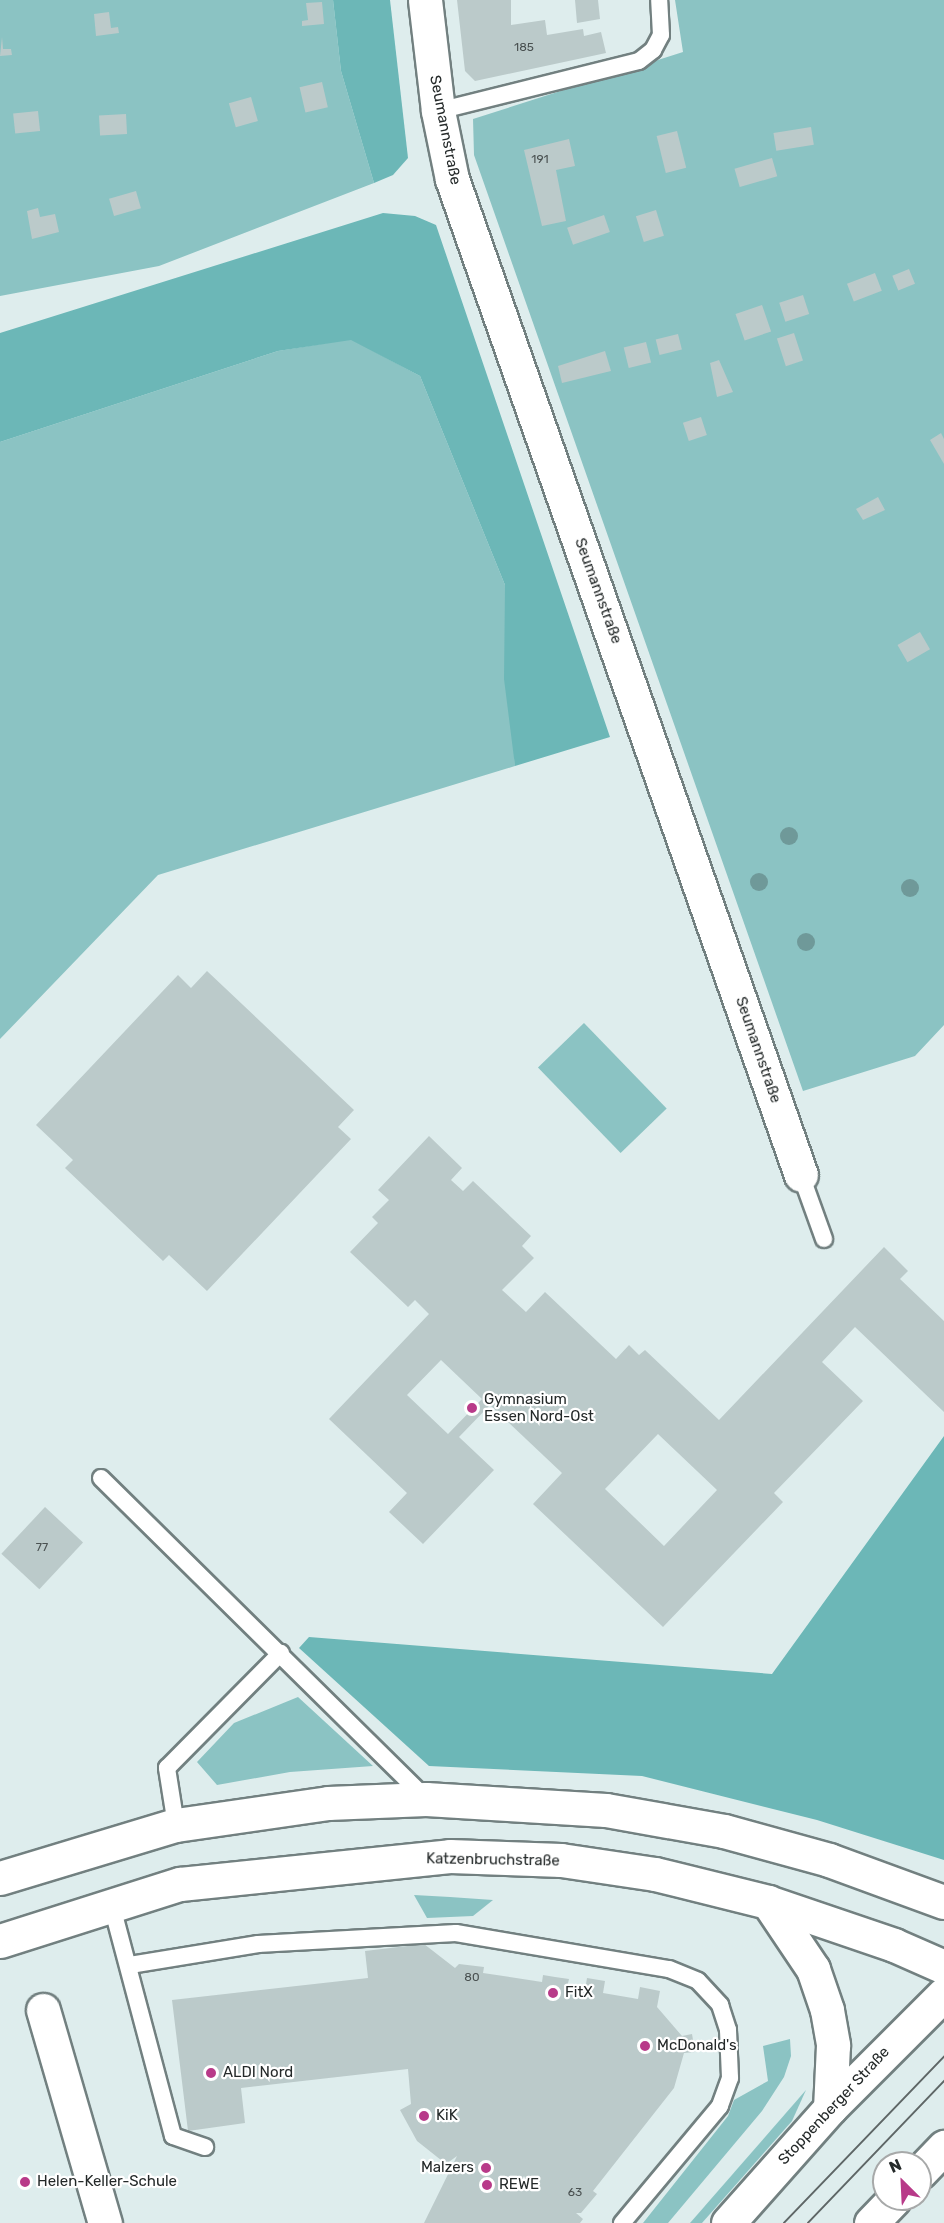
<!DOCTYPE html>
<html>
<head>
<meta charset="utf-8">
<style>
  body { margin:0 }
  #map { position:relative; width:944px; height:2223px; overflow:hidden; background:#deeded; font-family:Rubik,sans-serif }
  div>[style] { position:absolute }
  .green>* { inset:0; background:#8bc3c3; transform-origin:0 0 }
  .forest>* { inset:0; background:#6cb7b7 }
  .building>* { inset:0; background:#bbcaca; transform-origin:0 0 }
  .roads { filter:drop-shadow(2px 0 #728080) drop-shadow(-2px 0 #728080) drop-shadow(0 2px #728080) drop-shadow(0 -2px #728080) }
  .service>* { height:16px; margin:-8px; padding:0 8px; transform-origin:8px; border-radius:8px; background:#fff }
  .minor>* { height:33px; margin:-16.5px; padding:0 16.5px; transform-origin:16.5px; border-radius:16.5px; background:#fff }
  .secondary>* { height:33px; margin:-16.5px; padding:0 16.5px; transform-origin:16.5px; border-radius:16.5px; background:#fff }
  .primary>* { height:33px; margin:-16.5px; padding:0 16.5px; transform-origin:16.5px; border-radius:16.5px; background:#fff }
  .tram>* { height:1.5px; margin:-0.75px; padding:0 0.75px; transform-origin:0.75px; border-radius:0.75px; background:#5e6666 }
  .trees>* { width:18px; height:18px; margin:-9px; border-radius:50%; background:#6f9999 }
  .dots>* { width:16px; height:16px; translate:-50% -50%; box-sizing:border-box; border:3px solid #fff; border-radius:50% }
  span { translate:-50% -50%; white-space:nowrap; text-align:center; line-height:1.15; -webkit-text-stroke:4.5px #fff; paint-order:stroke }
  .number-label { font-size:12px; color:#4a5151 }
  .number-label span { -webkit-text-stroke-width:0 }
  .street-label { font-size:15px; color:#242929 }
  .poi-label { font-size:15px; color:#242929 }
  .left { translate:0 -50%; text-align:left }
  .right { translate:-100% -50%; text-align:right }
  .north { position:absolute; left:872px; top:2151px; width:60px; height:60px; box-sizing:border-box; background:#fff; border:2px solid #a7a9a9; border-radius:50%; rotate:336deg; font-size:16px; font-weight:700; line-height:24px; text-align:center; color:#242929 }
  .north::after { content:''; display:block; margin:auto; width:21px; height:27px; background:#b83a89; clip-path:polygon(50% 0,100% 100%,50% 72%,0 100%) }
</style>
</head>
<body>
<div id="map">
  <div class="green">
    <i style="clip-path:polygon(0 0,333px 0,341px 71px,374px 183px,159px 266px,0 296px)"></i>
    <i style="clip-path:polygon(675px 0,944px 0,944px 1025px,915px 1056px,803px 1091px,474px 155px,473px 119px,683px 52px)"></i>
    <i style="clip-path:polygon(351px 339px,420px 376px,505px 585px,515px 766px,158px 875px,0 1039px,0 442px,278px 351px)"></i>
    <i style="left:584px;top:1023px;width:119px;height:64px;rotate:46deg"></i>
    <i style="clip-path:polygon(298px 1697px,373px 1766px,290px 1772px,217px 1785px,197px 1762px,234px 1723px)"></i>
    <i style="clip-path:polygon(414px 1895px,450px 1897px,493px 1900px,473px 1916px,427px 1918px)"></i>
    <i style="clip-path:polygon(790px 2039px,791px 2056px,784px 2077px,762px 2111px,668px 2223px,643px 2223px,728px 2116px,734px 2100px,768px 2081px,763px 2046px)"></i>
    <i style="clip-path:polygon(806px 2090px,792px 2121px,702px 2223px,690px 2223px)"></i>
  </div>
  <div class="forest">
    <i style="clip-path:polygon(333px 0,390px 0,408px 158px,393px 175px,374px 183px,341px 71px)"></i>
    <i style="clip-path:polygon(383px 213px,415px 216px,436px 225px,610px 737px,515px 766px,504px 679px,505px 585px,420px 376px,351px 340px,278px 351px,0 442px,0 333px)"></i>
    <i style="clip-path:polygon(944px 1436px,944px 1860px,817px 1820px,642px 1776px,429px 1766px,299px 1648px,309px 1637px,772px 1674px)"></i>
  </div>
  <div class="building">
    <i style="clip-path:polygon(457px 0,511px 0,511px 25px,545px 20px,547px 35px,583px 29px,584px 36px,601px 32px,606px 53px,475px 81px,465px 71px)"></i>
    <i style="clip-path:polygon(575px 0,598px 0,600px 19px,577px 23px)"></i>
    <i style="clip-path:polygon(322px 2px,324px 24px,302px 26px,302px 21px,308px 20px,306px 3px)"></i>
    <i style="clip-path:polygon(109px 12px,111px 28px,118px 27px,119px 33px,96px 36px,94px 14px)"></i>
    <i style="clip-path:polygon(2px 37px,3px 49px,11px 49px,12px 55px,0 56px)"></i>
    <i style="left:322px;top:82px;width:26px;height:23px;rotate:77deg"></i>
    <i style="left:251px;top:97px;width:25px;height:23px;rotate:74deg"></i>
    <i style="left:38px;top:111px;width:20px;height:25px;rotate:84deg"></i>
    <i style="left:126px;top:114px;width:20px;height:27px;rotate:87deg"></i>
    <i style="left:811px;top:127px;width:18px;height:38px;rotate:81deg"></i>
    <i style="left:677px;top:131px;width:38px;height:21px;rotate:76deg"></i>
    <i style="clip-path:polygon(569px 139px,575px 166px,556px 170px,566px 221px,542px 226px,524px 150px)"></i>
    <i style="left:772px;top:158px;width:19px;height:39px;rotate:74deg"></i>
    <i style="left:136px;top:191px;width:18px;height:28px;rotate:74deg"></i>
    <i style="clip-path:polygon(38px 208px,40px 217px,55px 214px,59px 232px,32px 239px,27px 211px)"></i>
    <i style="left:656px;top:210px;width:27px;height:21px;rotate:73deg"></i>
    <i style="left:604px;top:215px;width:18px;height:39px;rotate:71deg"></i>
    <i style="left:909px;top:269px;width:16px;height:18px;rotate:68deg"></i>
    <i style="left:875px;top:273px;width:19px;height:30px;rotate:69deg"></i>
    <i style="left:803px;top:295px;width:20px;height:25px;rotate:72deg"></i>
    <i style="left:762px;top:305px;width:28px;height:28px;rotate:71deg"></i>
    <i style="left:794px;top:333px;width:29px;height:18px;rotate:72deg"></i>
    <i style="left:678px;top:334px;width:16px;height:23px;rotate:76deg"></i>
    <i style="left:646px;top:342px;width:21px;height:23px;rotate:76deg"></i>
    <i style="clip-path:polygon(605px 351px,611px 371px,562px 383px,558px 366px)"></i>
    <i style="clip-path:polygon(719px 360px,733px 392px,717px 397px,710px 363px)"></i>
    <i style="left:701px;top:417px;width:19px;height:19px;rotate:72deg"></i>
    <i style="clip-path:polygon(941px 433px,944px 439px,944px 464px,930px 440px)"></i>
    <i style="clip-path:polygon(878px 497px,885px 510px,863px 520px,856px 509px)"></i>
    <i style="left:920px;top:632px;width:20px;height:26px;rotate:60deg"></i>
    <i style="clip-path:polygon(207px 971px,354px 1110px,338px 1127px,351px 1139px,207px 1291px,169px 1255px,163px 1261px,65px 1168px,73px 1160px,36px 1125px,178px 975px,191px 988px)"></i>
    <i style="clip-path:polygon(evenodd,429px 1136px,462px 1168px,451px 1180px,463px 1191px,473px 1181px,531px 1236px,522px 1246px,534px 1258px,502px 1290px,526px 1312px,545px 1292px,616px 1359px,629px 1345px,639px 1355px,645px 1350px,719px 1420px,884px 1247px,908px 1271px,900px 1279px,944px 1321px,944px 1412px,855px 1327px,822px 1362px,863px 1401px,774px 1493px,783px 1502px,663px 1627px,533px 1504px,562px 1473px,490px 1405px,459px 1437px,494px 1470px,423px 1544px,389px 1512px,407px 1493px,329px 1419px,429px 1314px,415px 1300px,408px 1307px,350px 1252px,378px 1223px,372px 1217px,389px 1200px,378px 1190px,429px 1136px,441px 1360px,482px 1399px,448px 1434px,407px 1395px,441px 1360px,429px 1136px,658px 1434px,717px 1490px,664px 1546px,605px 1489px,658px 1434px)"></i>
    <i style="left:45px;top:1507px;width:52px;height:64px;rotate:43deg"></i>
    <i style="clip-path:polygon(424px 1944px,455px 1968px,459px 1964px,484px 1967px,483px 1973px,542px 1982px,543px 1975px,555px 1977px,569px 1979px,567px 1987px,585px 1990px,587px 1978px,605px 1981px,603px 1993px,638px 1999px,640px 1987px,660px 1991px,657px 2007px,682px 2036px,692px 2034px,695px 2052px,684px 2053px,674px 2088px,593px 2191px,597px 2194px,581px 2213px,576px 2213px,583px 2219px,580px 2223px,424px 2223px,457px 2156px,446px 2164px,417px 2141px,400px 2110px,411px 2104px,408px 2069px,241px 2088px,245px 2123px,188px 2131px,172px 2000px,368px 1978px,365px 1951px)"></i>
  </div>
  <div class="roads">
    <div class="service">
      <i style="left:438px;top:111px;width:207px;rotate:-14deg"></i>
      <i style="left:639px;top:61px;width:18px;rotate:-38deg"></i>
      <i style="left:653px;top:50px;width:17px;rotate:-62deg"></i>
      <i style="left:661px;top:35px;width:35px;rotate:-93deg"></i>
      <i style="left:801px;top:1175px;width:68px;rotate:70.2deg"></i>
      <i style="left:101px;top:1478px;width:456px;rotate:44.6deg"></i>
      <i style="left:176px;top:1825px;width:58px;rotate:-99deg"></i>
      <i style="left:167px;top:1768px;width:162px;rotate:-45.3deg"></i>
      <i style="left:111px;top:1903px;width:241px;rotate:75.1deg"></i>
      <i style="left:173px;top:2136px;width:34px;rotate:19deg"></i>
      <i style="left:130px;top:1965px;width:130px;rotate:-9.3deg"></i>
      <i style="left:258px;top:1944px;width:198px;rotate:-3.2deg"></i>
      <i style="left:456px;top:1933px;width:216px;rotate:9.6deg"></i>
      <i style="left:669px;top:1969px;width:31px;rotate:22deg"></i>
      <i style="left:698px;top:1981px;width:33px;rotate:47deg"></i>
      <i style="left:720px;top:2005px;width:26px;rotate:72deg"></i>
      <i style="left:728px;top:2030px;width:48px;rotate:87.6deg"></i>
      <i style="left:730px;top:2078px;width:30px;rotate:110deg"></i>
      <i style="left:720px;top:2106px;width:153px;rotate:129.9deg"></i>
    </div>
    <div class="minor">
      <i style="left:425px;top:0;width:112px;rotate:83.3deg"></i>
      <i style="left:438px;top:111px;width:69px;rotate:78.4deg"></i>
      <i style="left:452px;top:179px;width:1055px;rotate:70.69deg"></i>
      <i style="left:43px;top:2010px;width:222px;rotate:73.8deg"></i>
    </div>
    <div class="secondary">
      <i style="left:768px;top:1902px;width:81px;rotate:56.1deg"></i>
      <i style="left:813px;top:1969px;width:43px;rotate:71.1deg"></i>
      <i style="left:827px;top:2010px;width:36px;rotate:80deg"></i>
      <i style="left:833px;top:2045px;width:63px;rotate:92.7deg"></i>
      <i style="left:920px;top:2172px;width:35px;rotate:-46deg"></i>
      <i style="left:728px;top:2223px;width:154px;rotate:-48.4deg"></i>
      <i style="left:830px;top:2108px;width:161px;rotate:-45deg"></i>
      <i style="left:871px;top:2223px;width:33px;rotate:-46deg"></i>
    </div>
    <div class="primary">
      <i style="left:0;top:1878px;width:184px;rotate:-16.8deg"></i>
      <i style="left:176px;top:1825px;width:154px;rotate:-8.2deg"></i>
      <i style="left:328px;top:1803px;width:98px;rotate:-2.3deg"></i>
      <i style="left:426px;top:1799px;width:180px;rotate:3.5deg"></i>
      <i style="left:606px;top:1810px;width:120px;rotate:10.1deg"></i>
      <i style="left:724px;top:1831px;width:109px;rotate:15.4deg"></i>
      <i style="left:829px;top:1860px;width:122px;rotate:20.1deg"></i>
      <i style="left:0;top:1941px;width:189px;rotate:-17.6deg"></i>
      <i style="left:180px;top:1884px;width:271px;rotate:-5.9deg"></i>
      <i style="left:450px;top:1856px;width:111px;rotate:2.1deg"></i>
      <i style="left:561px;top:1860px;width:95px;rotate:8.5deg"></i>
      <i style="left:655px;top:1874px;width:116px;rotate:13.9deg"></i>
      <i style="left:768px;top:1902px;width:133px;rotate:18.8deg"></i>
      <i style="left:894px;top:1945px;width:55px;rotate:23.7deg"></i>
    </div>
  </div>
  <div class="tram">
    <i style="left:784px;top:2223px;width:231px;rotate:-46.1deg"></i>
    <i style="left:808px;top:2223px;width:197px;rotate:-46.2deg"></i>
  </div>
  <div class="trees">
    <i style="left:789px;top:836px"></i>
    <i style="left:759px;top:882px"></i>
    <i style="left:910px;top:888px"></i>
    <i style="left:806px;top:942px"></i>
  </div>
  <div class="dots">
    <i style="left:472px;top:1408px;background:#b83a89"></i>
    <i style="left:553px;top:1993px;background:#b83a89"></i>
    <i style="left:645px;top:2046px;background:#b83a89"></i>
    <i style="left:211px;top:2073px;background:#b83a89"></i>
    <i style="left:424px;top:2116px;background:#b83a89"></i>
    <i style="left:486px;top:2168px;background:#b83a89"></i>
    <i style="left:25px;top:2182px;background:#b83a89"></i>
    <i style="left:487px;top:2185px;background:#b83a89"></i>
  </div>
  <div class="number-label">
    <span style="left:524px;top:48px">185</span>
    <span style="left:540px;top:160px">191</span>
    <span style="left:42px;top:1548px">77</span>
    <span style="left:472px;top:1978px">80</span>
    <span style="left:575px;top:2193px">63</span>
  </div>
  <div class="street-label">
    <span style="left:445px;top:130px;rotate:79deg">Seumannstraße</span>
    <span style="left:598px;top:591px;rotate:70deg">Seumannstraße</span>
    <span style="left:758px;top:1050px;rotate:71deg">Seumannstraße</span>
    <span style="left:493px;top:1860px;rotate:1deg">Katzenbruchstraße</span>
    <span style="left:834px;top:2106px;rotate:-47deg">Stoppenberger Straße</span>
  </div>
  <div class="poi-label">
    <span class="left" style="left:484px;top:1408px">Gymnasium<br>Essen Nord-Ost</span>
    <span class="left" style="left:565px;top:1993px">FitX</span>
    <span class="left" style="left:657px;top:2046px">McDonald's</span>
    <span class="left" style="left:223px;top:2073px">ALDI Nord</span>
    <span class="left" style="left:436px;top:2116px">KiK</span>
    <span class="right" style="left:474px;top:2168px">Malzers</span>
    <span class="left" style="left:37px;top:2182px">Helen-Keller-Schule</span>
    <span class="left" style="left:499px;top:2185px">REWE</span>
  </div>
  <div class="north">N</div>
</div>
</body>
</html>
